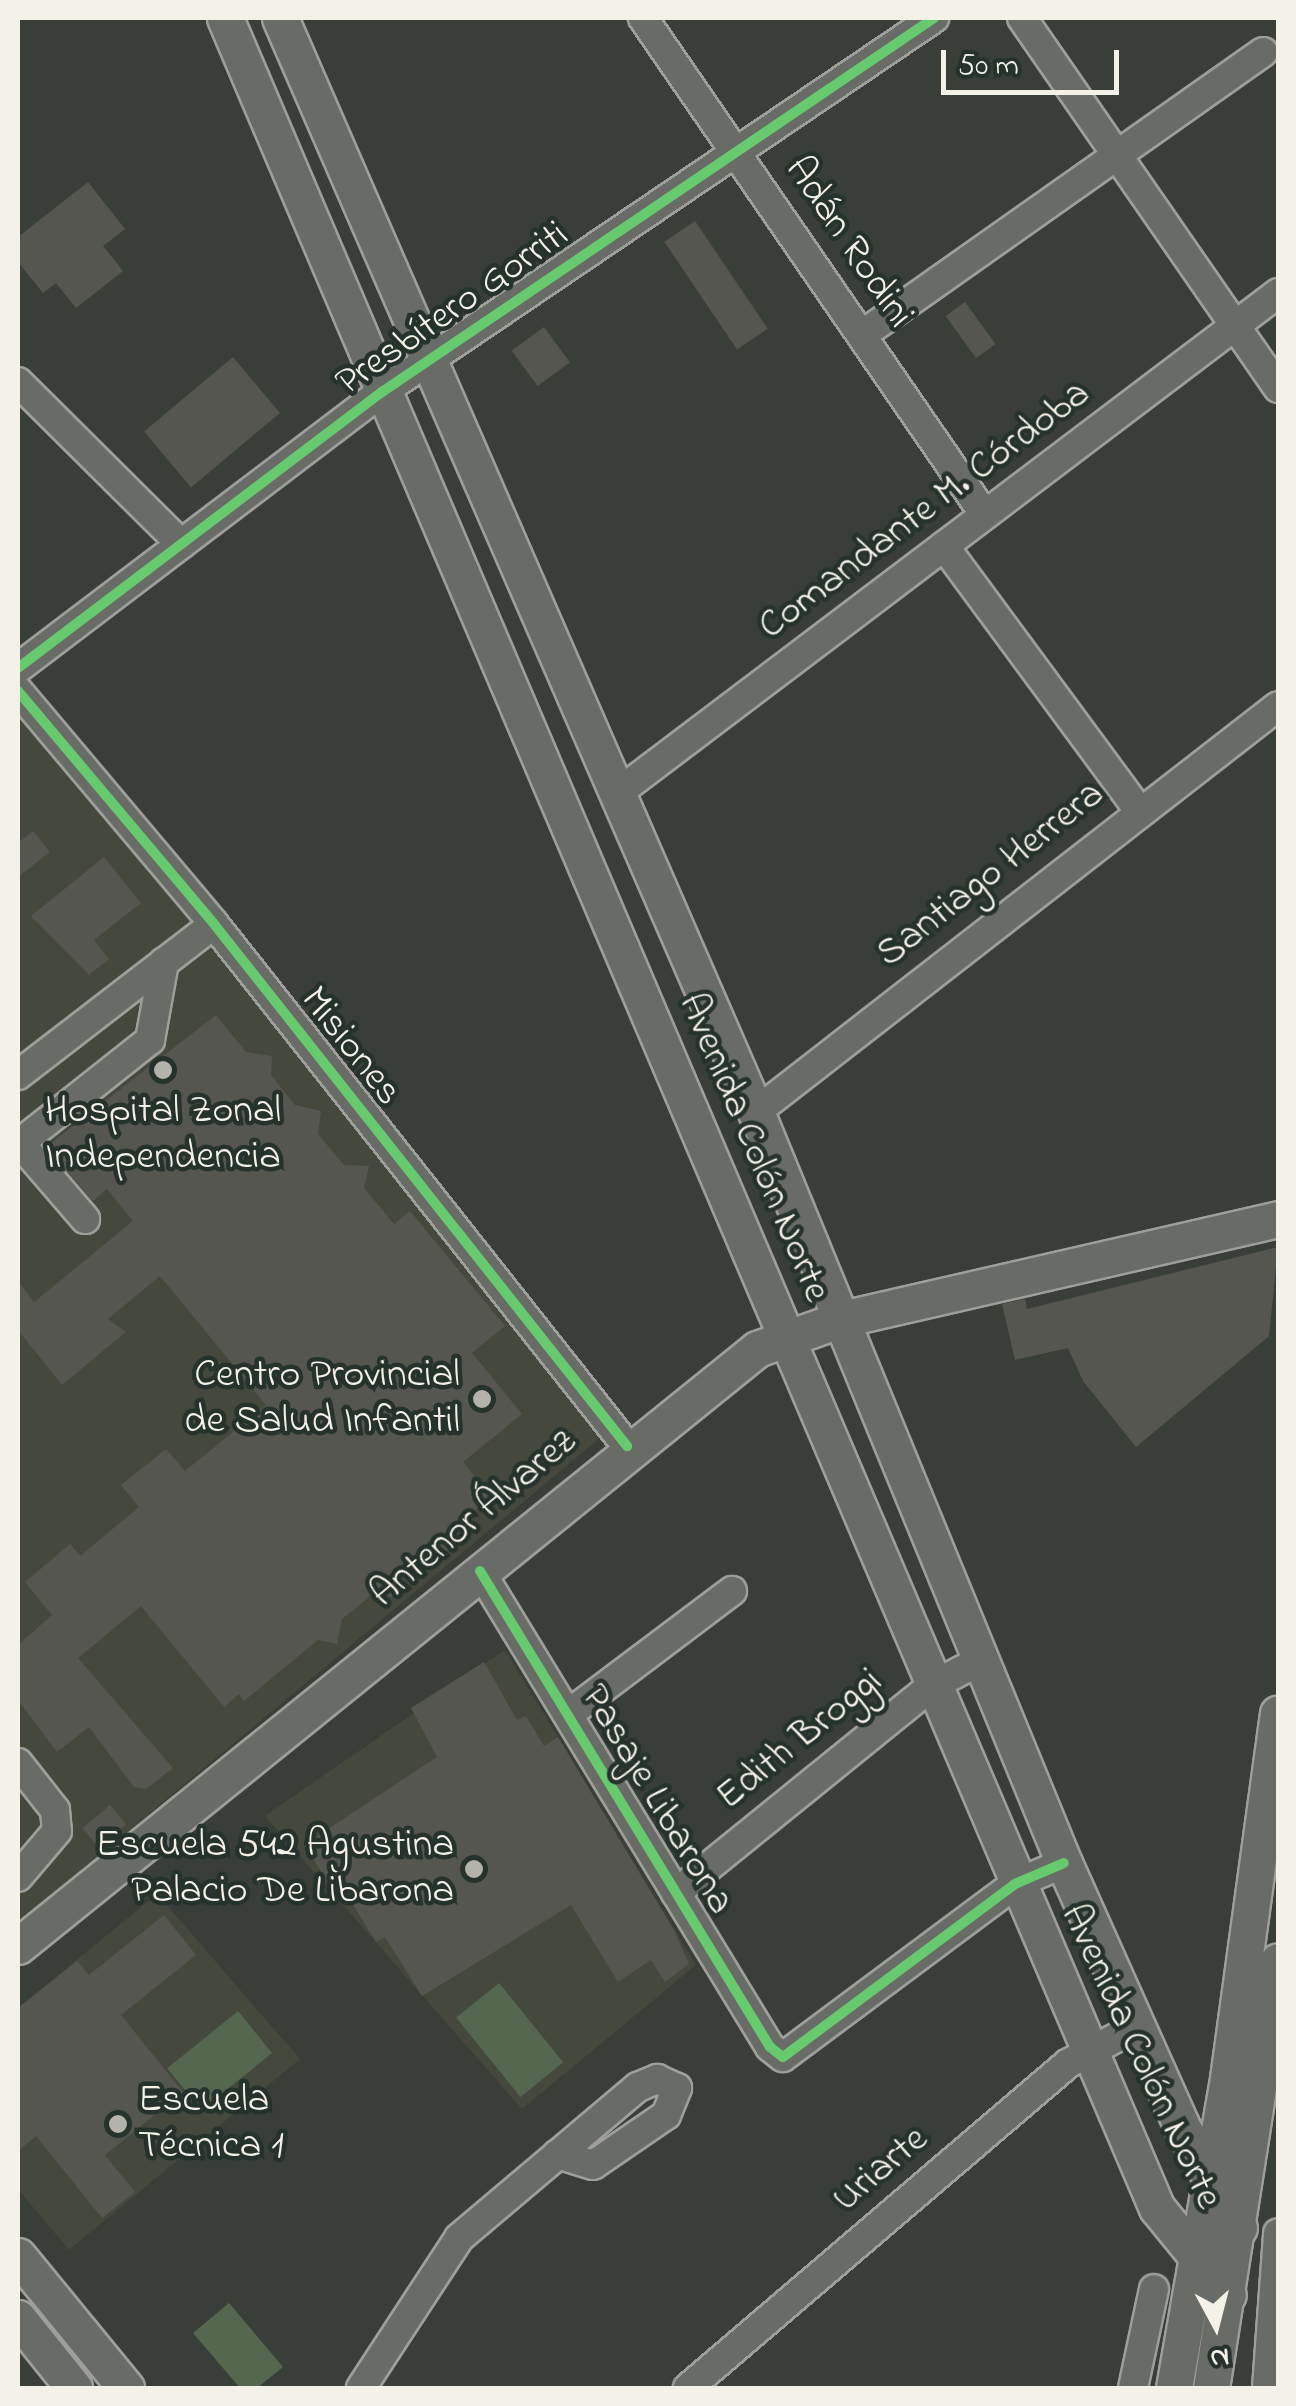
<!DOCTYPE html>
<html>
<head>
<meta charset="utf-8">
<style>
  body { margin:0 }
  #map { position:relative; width:1296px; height:2406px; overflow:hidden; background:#3a3e39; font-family:"Indie Flower",sans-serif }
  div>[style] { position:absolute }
  .built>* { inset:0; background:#44483d }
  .green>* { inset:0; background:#55684f; transform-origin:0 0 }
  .building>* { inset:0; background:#565651; transform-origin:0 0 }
  .roads { filter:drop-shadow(2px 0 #9e9f9b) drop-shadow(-2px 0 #9e9f9b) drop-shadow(0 2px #9e9f9b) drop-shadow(0 -2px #9e9f9b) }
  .minor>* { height:28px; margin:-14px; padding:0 14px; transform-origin:14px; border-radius:14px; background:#686b66 }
  .major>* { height:35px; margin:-17.5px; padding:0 17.5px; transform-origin:17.5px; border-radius:17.5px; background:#686b66 }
  .cycleway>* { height:10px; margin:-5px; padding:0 5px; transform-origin:5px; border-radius:5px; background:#67ca6e }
  .dots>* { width:28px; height:28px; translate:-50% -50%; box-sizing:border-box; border:5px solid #26332d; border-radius:50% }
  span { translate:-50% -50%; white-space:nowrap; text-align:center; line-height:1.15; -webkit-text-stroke:9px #26332d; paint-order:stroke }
  .street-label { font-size:40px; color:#f4f1e8 }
  .poi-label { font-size:40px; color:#f4f1e8 }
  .right { translate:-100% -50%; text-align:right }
  .left { translate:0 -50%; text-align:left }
  .frame { position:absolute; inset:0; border:20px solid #f4f1e8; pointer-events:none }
  .north { position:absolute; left:1166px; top:2276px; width:100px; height:100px; -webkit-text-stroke:8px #26332d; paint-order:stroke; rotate:173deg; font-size:28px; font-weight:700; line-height:40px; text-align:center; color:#f4f1e8 }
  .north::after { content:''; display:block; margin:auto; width:35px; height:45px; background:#f4f1e8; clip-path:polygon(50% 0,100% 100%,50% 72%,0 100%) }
  .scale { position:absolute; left:941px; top:50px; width:178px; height:45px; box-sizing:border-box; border:5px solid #f4f1e8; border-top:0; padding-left:12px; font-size:30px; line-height:35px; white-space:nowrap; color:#f4f1e8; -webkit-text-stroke:8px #26332d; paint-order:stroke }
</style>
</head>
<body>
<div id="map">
  <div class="built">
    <i style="clip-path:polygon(18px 703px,601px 1437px,18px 1923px)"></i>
    <i style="clip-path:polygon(505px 1650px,696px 1965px,522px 2109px,265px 1816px)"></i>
    <i style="clip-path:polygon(157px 1894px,300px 2059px,69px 2250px,18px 2189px,18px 2008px)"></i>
  </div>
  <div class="green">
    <i style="left:499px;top:1983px;width:102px;height:55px;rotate:51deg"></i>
    <i style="left:238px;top:2011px;width:54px;height:91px;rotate:51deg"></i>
    <i style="clip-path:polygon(229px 2303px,283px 2367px,257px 2388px,240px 2388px,193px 2333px)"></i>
  </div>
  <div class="building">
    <i style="clip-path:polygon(88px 182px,125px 229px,103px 246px,123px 271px,76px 308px,56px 283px,43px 293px,18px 262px,18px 237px)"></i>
    <i style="left:695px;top:221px;width:130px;height:37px;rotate:56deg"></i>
    <i style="left:965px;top:302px;width:52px;height:24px;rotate:54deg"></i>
    <i style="left:544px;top:327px;width:44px;height:40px;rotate:54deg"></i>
    <i style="left:233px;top:357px;width:73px;height:116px;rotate:50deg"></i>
    <i style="clip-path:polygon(33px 831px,50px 852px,18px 877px,18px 843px)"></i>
    <i style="clip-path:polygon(104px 857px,141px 903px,94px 940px,109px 959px,89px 975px,31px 916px)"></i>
    <i style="clip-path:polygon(216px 1015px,246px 1052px,272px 1056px,271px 1075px,295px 1105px,321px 1111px,318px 1134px,344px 1165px,369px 1166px,364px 1188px,394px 1224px,410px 1211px,505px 1326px,472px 1353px,522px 1414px,463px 1462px,491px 1497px,450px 1531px,448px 1551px,428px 1547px,393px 1575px,392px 1597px,374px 1593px,342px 1619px,337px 1644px,318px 1640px,244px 1701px,239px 1694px,224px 1707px,141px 1606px,78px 1658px,173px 1768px,146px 1789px,134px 1787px,89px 1727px,57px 1752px,18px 1700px,18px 1645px,52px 1615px,25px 1582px,70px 1544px,80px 1556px,139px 1507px,121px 1485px,166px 1449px,185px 1471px,266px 1405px,160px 1276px,108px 1319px,126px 1332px,62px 1385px,18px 1330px,18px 1281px,34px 1302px,133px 1221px,107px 1189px,93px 1201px,46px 1147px)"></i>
    <i style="clip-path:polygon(1278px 1247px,1269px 1336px,1136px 1447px,1083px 1381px,1068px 1348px,1015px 1360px,1002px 1304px,1025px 1299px,1027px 1309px)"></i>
    <i style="clip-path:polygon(484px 1662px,517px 1720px,526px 1716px,544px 1746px,558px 1737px,675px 1932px,689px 1964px,665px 1982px,651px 1960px,618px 1982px,571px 1905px,422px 1996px,385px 1937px,376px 1942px,336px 1877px,328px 1882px,304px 1845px,437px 1757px,411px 1708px)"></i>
    <i style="left:110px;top:1805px;width:25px;height:36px;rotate:50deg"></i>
    <i style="clip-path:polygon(164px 1915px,196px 1955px,121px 2015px,183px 2092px,105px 2155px,135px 2192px,102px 2218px,36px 2136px,18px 2151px,18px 2008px,77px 1961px,89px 1975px)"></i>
  </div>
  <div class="roads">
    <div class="minor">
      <i style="left:643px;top:18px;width:603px;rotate:55.47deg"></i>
      <i style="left:1022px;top:18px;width:450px;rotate:55.3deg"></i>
      <i style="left:862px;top:335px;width:491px;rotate:-35.2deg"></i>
      <i style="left:18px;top:382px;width:230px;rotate:44.8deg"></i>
      <i style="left:944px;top:546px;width:327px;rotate:53.6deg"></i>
      <i style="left:18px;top:668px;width:457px;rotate:-37.2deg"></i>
      <i style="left:382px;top:392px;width:667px;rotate:-34.12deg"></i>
      <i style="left:18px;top:691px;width:304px;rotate:49.9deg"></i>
      <i style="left:214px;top:924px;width:666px;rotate:51.65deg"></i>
      <i style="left:619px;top:792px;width:827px;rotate:-37.13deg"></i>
      <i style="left:18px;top:1075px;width:247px;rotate:-37.6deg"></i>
      <i style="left:756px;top:1112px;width:661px;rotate:-37.87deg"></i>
      <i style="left:18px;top:1141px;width:103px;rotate:49.3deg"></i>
      <i style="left:20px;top:1143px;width:166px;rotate:-38.4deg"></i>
      <i style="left:150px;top:1040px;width:79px;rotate:-79.8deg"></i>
      <i style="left:480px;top:1571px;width:557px;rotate:58.65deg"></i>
      <i style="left:770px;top:2047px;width:16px;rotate:38deg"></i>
      <i style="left:783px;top:2057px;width:289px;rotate:-36.7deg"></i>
      <i style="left:1015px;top:1884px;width:53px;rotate:-23.2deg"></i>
      <i style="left:570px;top:1713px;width:203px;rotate:-37deg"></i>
      <i style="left:18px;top:1763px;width:60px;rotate:51.8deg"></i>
      <i style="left:55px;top:1810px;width:21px;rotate:85deg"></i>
      <i style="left:57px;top:1831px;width:60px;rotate:130.3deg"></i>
      <i style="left:676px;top:1893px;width:327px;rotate:-39deg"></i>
      <i style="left:930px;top:1687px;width:58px;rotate:-27.9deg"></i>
      <i style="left:361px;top:2388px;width:179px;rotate:-56.8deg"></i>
      <i style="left:459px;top:2238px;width:234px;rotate:-40.2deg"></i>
      <i style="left:638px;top:2087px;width:21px;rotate:-23deg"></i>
      <i style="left:657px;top:2079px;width:22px;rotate:24deg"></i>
      <i style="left:677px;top:2088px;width:29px;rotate:112deg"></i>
      <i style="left:666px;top:2115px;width:88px;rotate:145.6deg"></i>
      <i style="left:593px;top:2165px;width:37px;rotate:-163deg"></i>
      <i style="left:688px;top:2388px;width:499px;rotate:-40.5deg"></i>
      <i style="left:1067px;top:2064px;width:78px;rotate:-28.2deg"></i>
      <i style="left:1133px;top:2388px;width:101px;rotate:-78deg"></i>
      <i style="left:1267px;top:2388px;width:155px;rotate:-85.9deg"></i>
    </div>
    <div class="major">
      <i style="left:225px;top:18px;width:2380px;rotate:66.95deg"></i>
      <i style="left:1157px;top:2208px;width:112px;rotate:50.8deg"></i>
      <i style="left:280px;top:18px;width:1193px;rotate:66.49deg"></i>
      <i style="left:756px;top:1112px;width:812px;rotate:67.7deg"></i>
      <i style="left:1064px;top:1863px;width:287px;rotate:65.9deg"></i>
      <i style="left:1181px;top:2125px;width:118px;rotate:60.6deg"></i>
      <i style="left:18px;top:1946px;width:950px;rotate:-38.93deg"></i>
      <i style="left:757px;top:1349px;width:90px;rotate:-19.4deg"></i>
      <i style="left:842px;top:1319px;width:447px;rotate:-12.9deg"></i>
      <i style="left:18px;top:2256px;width:171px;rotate:50.7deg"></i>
      <i style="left:18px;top:2318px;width:90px;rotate:51.3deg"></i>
      <i style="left:1174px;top:2388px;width:315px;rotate:-80.1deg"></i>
      <i style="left:1228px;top:2078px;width:368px;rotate:-82.2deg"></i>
      <i style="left:1211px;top:2388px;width:432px;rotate:-81.1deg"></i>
    </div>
  </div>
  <div class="cycleway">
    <i style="left:18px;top:668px;width:457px;rotate:-37.2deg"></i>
    <i style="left:382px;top:392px;width:667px;rotate:-34.12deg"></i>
    <i style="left:18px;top:691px;width:304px;rotate:49.9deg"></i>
    <i style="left:214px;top:924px;width:666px;rotate:51.65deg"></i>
    <i style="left:480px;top:1571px;width:557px;rotate:58.65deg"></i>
    <i style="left:770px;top:2047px;width:16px;rotate:38deg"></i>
    <i style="left:783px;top:2057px;width:289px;rotate:-36.7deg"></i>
    <i style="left:1015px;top:1884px;width:53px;rotate:-23.2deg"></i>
  </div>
  <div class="dots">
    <i style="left:163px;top:1070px;background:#b3b2ab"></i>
    <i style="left:482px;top:1399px;background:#b3b2ab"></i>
    <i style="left:474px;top:1869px;background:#b3b2ab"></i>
    <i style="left:118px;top:2124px;background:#b3b2ab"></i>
  </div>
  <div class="street-label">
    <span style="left:848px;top:243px;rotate:56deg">Adán Rodini</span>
    <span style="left:453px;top:310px;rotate:-35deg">Presbítero Gorriti</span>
    <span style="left:925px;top:511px;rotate:-37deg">Comandante M. Córdoba</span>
    <span style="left:991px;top:875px;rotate:-38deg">Santiago Herrera</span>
    <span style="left:350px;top:1047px;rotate:52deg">Misiones</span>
    <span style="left:753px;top:1148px;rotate:67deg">Avenida Colón Norte</span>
    <span style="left:474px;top:1519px;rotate:-40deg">Antenor Álvarez</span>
    <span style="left:800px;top:1740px;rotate:-39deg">Edith Broggi</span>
    <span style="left:656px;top:1800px;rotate:59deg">Pasaje Libarona</span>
    <span style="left:1140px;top:2057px;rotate:65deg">Avenida Colón Norte</span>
    <span style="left:881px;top:2170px;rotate:-40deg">Uriarte</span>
  </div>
  <div class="poi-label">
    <span style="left:163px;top:1135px">Hospital Zonal<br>Independencia</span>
    <span class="right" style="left:460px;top:1399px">Centro Provincial<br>de Salud Infantil</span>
    <span class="right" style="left:454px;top:1869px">Escuela 542 Agustina<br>Palacio De Libarona</span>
    <span class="left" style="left:138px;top:2124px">Escuela<br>Técnica 1</span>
  </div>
  <div class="frame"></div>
  <div class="north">N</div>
  <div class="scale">50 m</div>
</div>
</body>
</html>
